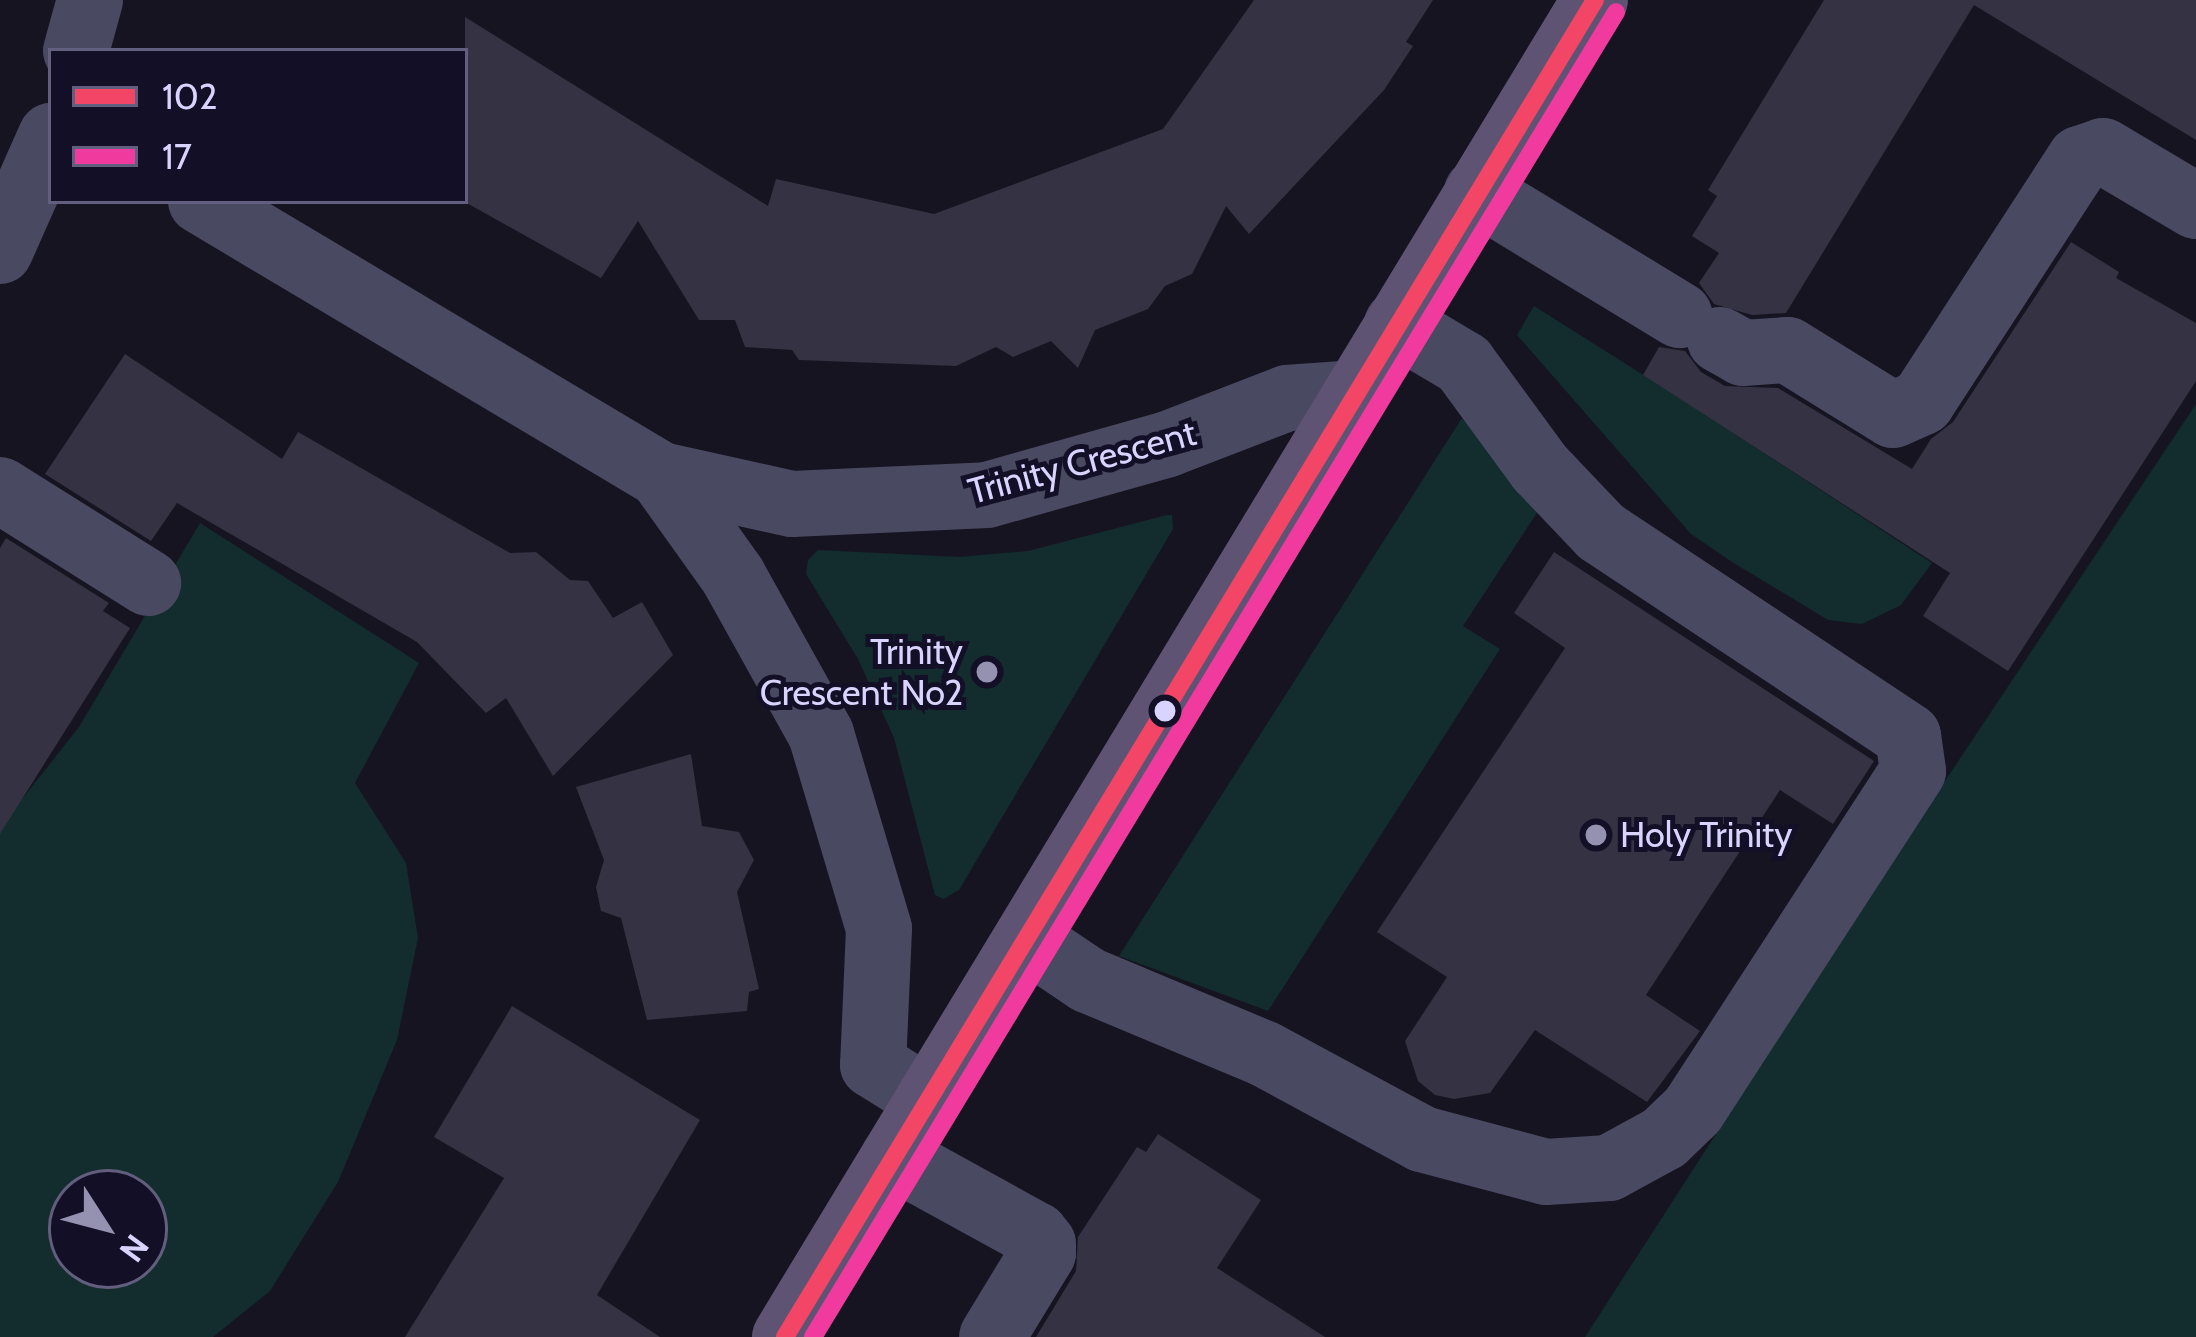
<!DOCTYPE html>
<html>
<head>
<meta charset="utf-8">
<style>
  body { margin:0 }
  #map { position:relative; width:2196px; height:1337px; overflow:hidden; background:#161421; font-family:Cabin,sans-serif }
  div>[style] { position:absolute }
  .green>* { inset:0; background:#132c2d }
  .building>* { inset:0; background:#343243 }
  .minor>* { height:66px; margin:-33px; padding:0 33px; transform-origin:33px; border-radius:33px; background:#4a4962 }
  .major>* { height:66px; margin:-33px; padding:0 33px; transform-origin:33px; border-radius:33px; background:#5e5373 }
  .bus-1>* { height:18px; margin:-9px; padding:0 9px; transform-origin:9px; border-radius:9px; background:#f34667 }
  .bus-2>* { height:18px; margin:-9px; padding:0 9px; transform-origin:9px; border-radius:9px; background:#f13a9d }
  .dots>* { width:33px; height:33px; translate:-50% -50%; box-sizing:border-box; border:6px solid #130f26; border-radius:50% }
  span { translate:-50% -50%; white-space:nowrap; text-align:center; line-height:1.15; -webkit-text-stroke:10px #130f26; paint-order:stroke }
  .street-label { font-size:36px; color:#d9d4ff }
  .poi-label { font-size:36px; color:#d9d4ff }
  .right { translate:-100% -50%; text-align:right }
  .left { translate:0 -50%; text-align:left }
  .legend { position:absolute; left:48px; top:48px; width:420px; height:156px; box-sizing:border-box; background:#130f26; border:3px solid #625e7d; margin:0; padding:15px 21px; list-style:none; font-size:36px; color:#d9d4ff }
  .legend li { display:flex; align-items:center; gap:24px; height:60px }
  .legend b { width:60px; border:3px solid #625e7d }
  .north { position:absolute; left:48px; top:1169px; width:120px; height:120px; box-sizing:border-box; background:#130f26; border:3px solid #625e7d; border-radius:50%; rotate:126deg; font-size:33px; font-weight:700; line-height:48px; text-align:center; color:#d9d4ff }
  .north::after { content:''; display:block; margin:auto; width:42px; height:54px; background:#9591b1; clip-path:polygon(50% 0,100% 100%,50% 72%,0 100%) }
</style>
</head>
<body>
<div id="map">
  <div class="green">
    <i style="clip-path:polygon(1534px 306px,1683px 400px,1932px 563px,1901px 605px,1862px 624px,1828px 620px,1732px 562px,1691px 534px,1517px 335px)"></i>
    <i style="clip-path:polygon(2196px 404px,2196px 1337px,1585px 1337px,1907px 838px)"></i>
    <i style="clip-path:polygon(1462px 418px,1540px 508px,1463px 626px,1500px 649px,1268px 1011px,1119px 956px)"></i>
    <i style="clip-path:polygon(1167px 515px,1172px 515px,1173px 529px,959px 890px,944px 899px,935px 895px,894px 738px,858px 659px,806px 574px,808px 560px,818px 550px,959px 557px,1028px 551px)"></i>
    <i style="clip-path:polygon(evenodd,200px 523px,419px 663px,355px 783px,406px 863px,418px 938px,397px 1040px,338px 1182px,270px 1291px,213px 1337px,0 1337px,0 827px,79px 727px,200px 523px,72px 1193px,144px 1193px,144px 1265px,72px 1265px,72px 1193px)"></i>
  </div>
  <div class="building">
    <i style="clip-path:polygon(1254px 0,1433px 0,1406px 42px,1413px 46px,1384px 90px,1249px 234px,1226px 206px,1192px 274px,1165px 286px,1148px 309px,1095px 330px,1078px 368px,1051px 341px,1013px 357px,996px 347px,956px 366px,799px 360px,792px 350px,745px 347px,735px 320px,699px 320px,638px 221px,601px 278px,465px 202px,465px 17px,768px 206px,776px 179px,934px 214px,1163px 129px)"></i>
    <i style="clip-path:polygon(1824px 0,2196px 0,2196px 140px,1974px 5px,1786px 313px,1752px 315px,1714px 304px,1699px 283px,1719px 253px,1692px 236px,1717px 196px,1708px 190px)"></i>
    <i style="clip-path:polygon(2071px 242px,2119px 272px,2116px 278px,2196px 323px,2196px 381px,2008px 671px,1923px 616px,1950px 573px,1643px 375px,1659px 347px,1685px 351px,1701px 372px,1725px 386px,1778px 388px,1912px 469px,1931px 439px,1953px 422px)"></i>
    <i style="clip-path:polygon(125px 354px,282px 459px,298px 432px,510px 553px,536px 552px,570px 580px,588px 581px,613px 618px,642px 602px,673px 655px,553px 776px,506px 698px,486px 713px,417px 642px,177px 503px,151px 541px,45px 474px)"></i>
    <i style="clip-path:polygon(6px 538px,109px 603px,103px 611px,130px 628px,0 834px,0 548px)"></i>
    <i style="clip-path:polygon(1554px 552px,1874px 761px,1833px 824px,1780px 790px,1646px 995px,1700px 1031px,1647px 1102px,1535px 1030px,1490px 1093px,1454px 1099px,1435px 1095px,1418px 1081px,1405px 1041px,1447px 977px,1377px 932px,1565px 648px,1514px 613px)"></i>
    <i style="clip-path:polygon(691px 754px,702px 826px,739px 832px,754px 860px,737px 892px,759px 989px,749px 992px,747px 1011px,647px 1020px,621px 918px,601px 911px,596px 887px,604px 860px,576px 787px)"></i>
    <i style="clip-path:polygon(512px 1006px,700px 1120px,597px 1295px,660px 1337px,405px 1337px,504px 1178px,434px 1137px)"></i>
    <i style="clip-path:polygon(1158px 1134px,1261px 1200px,1217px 1268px,1325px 1337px,1036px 1337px,1076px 1271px,1078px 1237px,1137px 1147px,1146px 1152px)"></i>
  </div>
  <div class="minor">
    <i style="left:76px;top:51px;width:53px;rotate:-74.6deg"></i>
    <i style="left:1477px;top:192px;width:237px;rotate:31.3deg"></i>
    <i style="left:201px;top:201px;width:535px;rotate:30.78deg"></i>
    <i style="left:661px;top:475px;width:134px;rotate:12.5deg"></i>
    <i style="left:792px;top:504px;width:195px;rotate:-2.6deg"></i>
    <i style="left:987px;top:495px;width:188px;rotate:-15.7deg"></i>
    <i style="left:1168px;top:444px;width:128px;rotate:-21.1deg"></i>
    <i style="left:1287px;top:398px;width:70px;rotate:-4.1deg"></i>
    <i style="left:0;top:251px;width:126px;rotate:-66.1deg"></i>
    <i style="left:1720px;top:340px;width:26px;rotate:29deg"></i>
    <i style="left:1743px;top:353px;width:45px;rotate:-3.8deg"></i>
    <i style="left:1788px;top:350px;width:123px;rotate:31.8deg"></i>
    <i style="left:1893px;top:415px;width:32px;rotate:-24deg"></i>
    <i style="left:1922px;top:402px;width:290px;rotate:-57deg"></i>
    <i style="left:2080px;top:159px;width:24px;rotate:-19deg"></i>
    <i style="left:2103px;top:151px;width:108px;rotate:30.6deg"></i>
    <i style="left:661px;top:475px;width:124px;rotate:54.5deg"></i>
    <i style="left:733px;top:576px;width:181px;rotate:60.9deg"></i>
    <i style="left:821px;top:734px;width:203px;rotate:73.4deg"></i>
    <i style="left:879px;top:929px;width:136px;rotate:92.5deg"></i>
    <i style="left:873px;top:1065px;width:62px;rotate:31.9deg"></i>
    <i style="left:0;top:490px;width:175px;rotate:32.1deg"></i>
    <i style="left:1030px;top:941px;width:70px;rotate:33.9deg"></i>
    <i style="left:1088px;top:980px;width:192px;rotate:22.7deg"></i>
    <i style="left:1265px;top:1054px;width:179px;rotate:28.4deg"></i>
    <i style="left:1422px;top:1139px;width:128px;rotate:14.9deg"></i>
    <i style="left:1546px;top:1172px;width:63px;rotate:-3.6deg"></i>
    <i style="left:1609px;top:1168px;width:63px;rotate:-28.6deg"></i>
    <i style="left:1664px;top:1138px;width:40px;rotate:-44deg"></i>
    <i style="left:1693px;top:1110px;width:404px;rotate:-57deg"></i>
    <i style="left:1913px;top:771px;width:35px;rotate:-98deg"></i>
    <i style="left:1908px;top:736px;width:369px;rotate:-146.4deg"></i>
    <i style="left:1601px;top:532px;width:88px;rotate:-133.6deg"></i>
    <i style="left:1540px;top:468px;width:129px;rotate:-126.2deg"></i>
    <i style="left:1464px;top:364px;width:78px;rotate:-149.2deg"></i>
    <i style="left:894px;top:1157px;width:162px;rotate:28.8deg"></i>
    <i style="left:1036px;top:1235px;width:11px;rotate:52deg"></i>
    <i style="left:1043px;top:1244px;width:9px;rotate:90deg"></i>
    <i style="left:1043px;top:1253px;width:98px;rotate:121.3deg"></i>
  </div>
  <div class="major">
    <i style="left:785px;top:1337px;width:1563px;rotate:-58.79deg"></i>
  </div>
  <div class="bus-1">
    <i style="left:785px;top:1337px;width:1563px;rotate:-58.79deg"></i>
  </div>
  <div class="bus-2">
    <i style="left:813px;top:1337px;width:1549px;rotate:-58.78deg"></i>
  </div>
  <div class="dots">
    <i style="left:987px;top:672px;background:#9591b1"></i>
    <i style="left:1165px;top:711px;background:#d9d4ff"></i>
    <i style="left:1596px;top:835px;background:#9591b1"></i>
  </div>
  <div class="street-label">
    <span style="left:1082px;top:462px;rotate:-15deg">Trinity Crescent</span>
  </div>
  <div class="poi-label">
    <span class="right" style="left:963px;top:672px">Trinity<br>Crescent No2</span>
    <span class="left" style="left:1620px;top:835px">Holy Trinity</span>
  </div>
  <ul class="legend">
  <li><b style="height:15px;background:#f34667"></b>102</li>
  <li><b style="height:15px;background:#f13a9d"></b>17</li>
  </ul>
  <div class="north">N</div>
</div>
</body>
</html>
